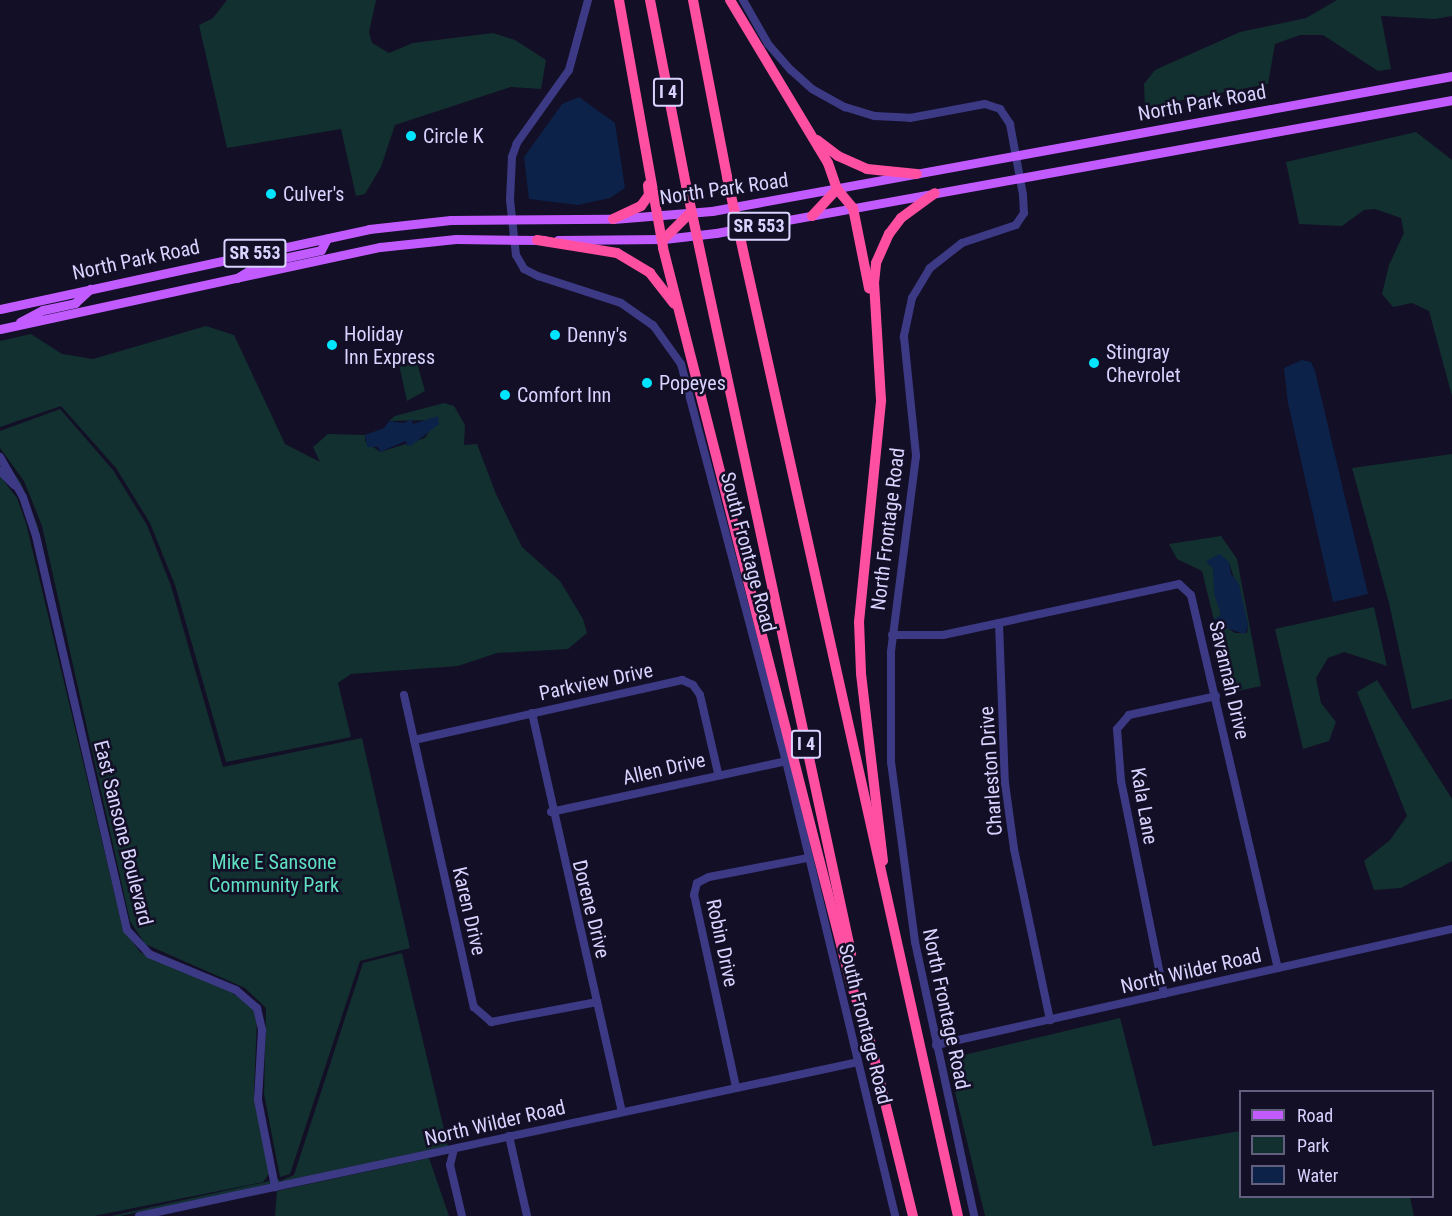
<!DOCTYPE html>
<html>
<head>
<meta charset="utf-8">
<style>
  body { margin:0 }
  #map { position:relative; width:1452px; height:1216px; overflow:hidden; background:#130f26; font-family:"Roboto Condensed",sans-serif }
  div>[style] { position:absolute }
  .green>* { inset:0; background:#12302f }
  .water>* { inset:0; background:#0c2248 }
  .minor>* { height:8px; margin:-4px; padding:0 4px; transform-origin:4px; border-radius:4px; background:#3d3a85 }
  .major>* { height:9px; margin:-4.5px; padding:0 4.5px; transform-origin:4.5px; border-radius:4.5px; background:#c25bff }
  .highway>* { height:10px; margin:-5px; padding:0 5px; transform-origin:5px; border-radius:5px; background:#ff4fa3 }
  .highway-bridge>* { height:10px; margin:-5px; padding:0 5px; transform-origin:5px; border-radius:5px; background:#ff4fa3 }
  .dots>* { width:16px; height:16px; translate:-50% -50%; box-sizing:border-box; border:3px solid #130f26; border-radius:50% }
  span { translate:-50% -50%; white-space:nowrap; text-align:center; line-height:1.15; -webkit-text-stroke:5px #130f26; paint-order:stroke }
  .shield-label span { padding:2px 4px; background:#130f26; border:2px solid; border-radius:4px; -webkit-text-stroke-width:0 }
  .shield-label { font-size:18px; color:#d9d4ff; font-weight:700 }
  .street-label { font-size:20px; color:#d9d4ff }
  .poi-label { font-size:20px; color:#d9d4ff }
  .left { translate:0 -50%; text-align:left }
  .park-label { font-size:20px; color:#5fe0c0 }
  .legend { position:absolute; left:1239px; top:1090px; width:195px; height:108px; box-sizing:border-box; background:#130f26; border:2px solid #625e7d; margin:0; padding:8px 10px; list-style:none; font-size:18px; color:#d9d4ff }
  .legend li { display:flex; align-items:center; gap:12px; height:30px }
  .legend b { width:30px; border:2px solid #625e7d }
</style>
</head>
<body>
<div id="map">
  <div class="green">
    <i style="clip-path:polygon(227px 0,376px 0,369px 32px,372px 43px,389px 53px,413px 43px,493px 33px,515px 40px,546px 60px,541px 89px,511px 87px,395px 125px,381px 167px,365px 194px,356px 196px,341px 129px,227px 148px,199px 25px,213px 18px)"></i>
    <i style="clip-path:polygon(1337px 0,1452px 0,1452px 16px,1435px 19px,1381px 16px,1391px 69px,1378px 71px,1323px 35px,1300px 35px,1275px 44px,1268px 84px,1145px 107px,1144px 84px,1155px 70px,1240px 32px,1306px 18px)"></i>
    <i style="clip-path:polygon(1416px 132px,1452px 160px,1452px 396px,1429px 311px,1412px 303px,1393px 307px,1382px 294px,1389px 265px,1404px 233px,1401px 218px,1375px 209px,1364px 210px,1342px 226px,1299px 224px,1286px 162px)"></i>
    <i style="clip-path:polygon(206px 326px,234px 335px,285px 444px,320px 462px,313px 447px,328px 434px,365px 435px,365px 441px,380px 452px,425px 438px,431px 428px,439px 424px,432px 420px,389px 421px,395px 416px,444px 403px,454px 406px,465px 425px,464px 445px,477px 444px,496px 494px,522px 547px,560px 581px,583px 619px,587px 633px,568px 649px,497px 653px,458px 666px,351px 674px,338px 683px,351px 737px,226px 762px,175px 585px,150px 523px,116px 468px,61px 406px,0 427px,0 341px,31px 334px,62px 354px,93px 359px)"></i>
    <i style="clip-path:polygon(415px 356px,425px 391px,407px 401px,398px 360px)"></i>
    <i style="clip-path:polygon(60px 409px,113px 470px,147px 525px,171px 586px,223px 767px,362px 738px,410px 948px,360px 961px,290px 1174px,280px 1177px,264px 1094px,266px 1008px,245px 988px,145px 944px,130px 921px,42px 526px,24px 481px,0 448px,0 431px)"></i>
    <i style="clip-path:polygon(0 454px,21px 483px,38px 527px,127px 922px,142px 947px,243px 991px,262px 1010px,264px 1042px,260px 1094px,277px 1178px,280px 1181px,294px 1175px,363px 963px,402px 953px,448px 1146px,120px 1216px,111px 1216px,270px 1181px,272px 1174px,257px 1091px,263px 1029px,261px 1017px,249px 999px,160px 960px,143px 950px,126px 927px,30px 522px,20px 496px,0 471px)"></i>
    <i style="clip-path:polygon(1452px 454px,1452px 699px,1412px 709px,1389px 603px,1352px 468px)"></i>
    <i style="clip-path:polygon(0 476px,17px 498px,26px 523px,123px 929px,140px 952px,231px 992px,252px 1007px,257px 1018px,254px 1092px,269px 1174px,263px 1182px,94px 1216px,0 1216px)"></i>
    <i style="clip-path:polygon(1221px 536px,1237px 559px,1261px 686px,1233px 692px,1216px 625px,1219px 622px,1235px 633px,1247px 633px,1248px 625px,1229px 562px,1208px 564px,1213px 567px,1221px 615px,1214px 620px,1202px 571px,1177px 559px,1169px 544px)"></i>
    <i style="clip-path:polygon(1374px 607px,1387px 666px,1344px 652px,1328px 658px,1316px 678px,1321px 703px,1336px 722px,1329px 741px,1303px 749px,1275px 629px)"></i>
    <i style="clip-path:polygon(1377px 680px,1452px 799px,1452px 861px,1401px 888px,1374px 890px,1364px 861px,1390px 840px,1407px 816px,1357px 692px)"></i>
    <i style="clip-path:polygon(1120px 1018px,1153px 1146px,1240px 1131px,1240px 1196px,1410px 1197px,1414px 1216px,985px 1216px,947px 1059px)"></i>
    <i style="clip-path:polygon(429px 1158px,449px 1216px,275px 1216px,277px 1191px)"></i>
  </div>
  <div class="water">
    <i style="clip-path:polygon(579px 97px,615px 123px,625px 188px,610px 198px,578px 205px,529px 199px,524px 157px,562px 104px)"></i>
    <i style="clip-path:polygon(1302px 360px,1311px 362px,1315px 371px,1368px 594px,1333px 602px,1288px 403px,1284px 368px)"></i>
    <i style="clip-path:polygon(438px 416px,439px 424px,412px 445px,407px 446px,406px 441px,380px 452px,378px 447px,367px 447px,365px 435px,384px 428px,389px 421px,404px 423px,412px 419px,413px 424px)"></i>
    <i style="clip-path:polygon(1220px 554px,1229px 562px,1231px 574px,1239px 584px,1248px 625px,1245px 634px,1216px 625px,1214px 620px,1221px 615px,1214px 593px,1213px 568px,1206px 561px)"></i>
  </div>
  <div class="minor">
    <i style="left:588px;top:0;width:73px;rotate:105.2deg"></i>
    <i style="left:569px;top:70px;width:90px;rotate:125.5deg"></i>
    <i style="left:517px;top:143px;width:15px;rotate:110deg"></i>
    <i style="left:512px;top:157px;width:43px;rotate:92.7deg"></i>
    <i style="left:510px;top:200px;width:55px;rotate:83.8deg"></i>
    <i style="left:516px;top:255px;width:16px;rotate:60deg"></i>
    <i style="left:524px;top:269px;width:16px;rotate:27deg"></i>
    <i style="left:538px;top:276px;width:87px;rotate:18deg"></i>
    <i style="left:621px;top:303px;width:39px;rotate:35deg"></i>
    <i style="left:653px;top:325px;width:48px;rotate:54.3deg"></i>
    <i style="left:681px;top:364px;width:411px;rotate:75.2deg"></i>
    <i style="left:786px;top:761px;width:468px;rotate:76.5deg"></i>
    <i style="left:743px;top:0;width:51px;rotate:60.4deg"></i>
    <i style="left:768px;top:44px;width:35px;rotate:49deg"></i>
    <i style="left:791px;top:70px;width:28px;rotate:42deg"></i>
    <i style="left:812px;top:89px;width:38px;rotate:29deg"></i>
    <i style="left:845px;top:107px;width:31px;rotate:17deg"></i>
    <i style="left:875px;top:116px;width:35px;rotate:3deg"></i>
    <i style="left:910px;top:118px;width:76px;rotate:-10.6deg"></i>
    <i style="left:985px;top:104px;width:16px;rotate:18deg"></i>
    <i style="left:1000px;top:109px;width:18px;rotate:56deg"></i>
    <i style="left:1010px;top:124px;width:72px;rotate:79.6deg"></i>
    <i style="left:1023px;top:195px;width:18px;rotate:87deg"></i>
    <i style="left:1024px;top:213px;width:14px;rotate:124deg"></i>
    <i style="left:1016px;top:225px;width:57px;rotate:161.6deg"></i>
    <i style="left:962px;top:243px;width:41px;rotate:142deg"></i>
    <i style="left:930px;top:268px;width:35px;rotate:121deg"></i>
    <i style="left:912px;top:298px;width:40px;rotate:102deg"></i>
    <i style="left:904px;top:337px;width:120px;rotate:84.2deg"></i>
    <i style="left:916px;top:456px;width:198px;rotate:97.3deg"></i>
    <i style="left:891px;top:652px;width:110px;rotate:90deg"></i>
    <i style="left:891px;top:762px;width:182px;rotate:82.4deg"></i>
    <i style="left:915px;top:942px;width:280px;rotate:77.8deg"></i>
    <i style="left:0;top:457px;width:46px;rotate:60.1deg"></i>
    <i style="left:23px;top:497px;width:41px;rotate:71.6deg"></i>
    <i style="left:36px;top:536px;width:404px;rotate:77deg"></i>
    <i style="left:127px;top:930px;width:33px;rotate:47deg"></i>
    <i style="left:149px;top:954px;width:94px;rotate:22.5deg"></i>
    <i style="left:236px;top:990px;width:28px;rotate:41deg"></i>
    <i style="left:257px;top:1008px;width:23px;rotate:77deg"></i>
    <i style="left:262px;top:1030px;width:70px;rotate:93.3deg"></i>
    <i style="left:258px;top:1100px;width:89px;rotate:78.9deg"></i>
    <i style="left:0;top:471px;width:20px;rotate:45deg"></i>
    <i style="left:999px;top:623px;width:160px;rotate:87.9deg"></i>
    <i style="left:1005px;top:783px;width:67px;rotate:82.2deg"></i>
    <i style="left:1014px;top:849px;width:175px;rotate:78.1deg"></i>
    <i style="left:892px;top:635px;width:51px"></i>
    <i style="left:943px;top:635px;width:241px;rotate:-12.2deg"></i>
    <i style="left:1179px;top:584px;width:16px;rotate:43deg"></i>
    <i style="left:1191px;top:595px;width:383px;rotate:76.9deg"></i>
    <i style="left:404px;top:695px;width:320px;rotate:77.4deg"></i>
    <i style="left:474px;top:1007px;width:23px;rotate:41deg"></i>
    <i style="left:491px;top:1022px;width:108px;rotate:-10.7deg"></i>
    <i style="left:532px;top:713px;width:409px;rotate:77.3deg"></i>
    <i style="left:414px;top:740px;width:275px;rotate:-12.6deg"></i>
    <i style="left:682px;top:680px;width:12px;rotate:24deg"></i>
    <i style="left:693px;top:685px;width:12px;rotate:55deg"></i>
    <i style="left:700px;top:695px;width:80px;rotate:77deg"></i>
    <i style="left:551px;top:812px;width:240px;rotate:-12.2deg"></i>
    <i style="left:1164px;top:994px;width:217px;rotate:-101.4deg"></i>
    <i style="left:1121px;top:781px;width:52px;rotate:-94.4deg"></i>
    <i style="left:1117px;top:729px;width:18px;rotate:-49deg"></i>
    <i style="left:1129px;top:715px;width:89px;rotate:-12.3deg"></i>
    <i style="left:936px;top:1045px;width:529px;rotate:-12.67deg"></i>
    <i style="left:736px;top:1087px;width:197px;rotate:-102.3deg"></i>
    <i style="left:694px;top:895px;width:12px;rotate:-76deg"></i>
    <i style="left:697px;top:883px;width:13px;rotate:-27deg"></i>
    <i style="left:709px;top:877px;width:101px;rotate:-10.9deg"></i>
    <i style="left:509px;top:1136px;width:82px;rotate:77.3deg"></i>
    <i style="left:454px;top:1149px;width:16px;rotate:104deg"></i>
    <i style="left:450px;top:1165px;width:52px;rotate:76.8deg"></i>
    <i style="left:139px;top:1216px;width:735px;rotate:-12.09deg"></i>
  </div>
  <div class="major">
    <i style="left:558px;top:240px;width:106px;rotate:-0.5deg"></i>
    <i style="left:664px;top:239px;width:52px;rotate:-6.6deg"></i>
    <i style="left:716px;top:233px;width:748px;rotate:-10.24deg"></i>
    <i style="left:237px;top:278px;width:28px;rotate:-32deg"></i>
    <i style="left:261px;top:263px;width:61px;rotate:-12.2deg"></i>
    <i style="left:321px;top:250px;width:13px;rotate:-63deg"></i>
    <i style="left:0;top:309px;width:378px;rotate:-12.2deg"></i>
    <i style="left:369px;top:229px;width:82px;rotate:-6.3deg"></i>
    <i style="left:451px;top:220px;width:162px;rotate:-0.4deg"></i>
    <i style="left:613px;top:219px;width:99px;rotate:-4.6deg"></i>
    <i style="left:712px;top:211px;width:752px;rotate:-10.34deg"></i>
    <i style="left:20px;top:322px;width:26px;rotate:-28deg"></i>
    <i style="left:43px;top:310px;width:33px;rotate:-12deg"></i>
    <i style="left:75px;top:303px;width:21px;rotate:-43deg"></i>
    <i style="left:0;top:329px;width:389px;rotate:-12.2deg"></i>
    <i style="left:380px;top:247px;width:76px;rotate:-6deg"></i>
    <i style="left:456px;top:239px;width:88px;rotate:0.7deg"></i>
  </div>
  <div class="highway">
    <i style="left:619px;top:0;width:252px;rotate:79.9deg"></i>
    <i style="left:663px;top:248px;width:760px;rotate:75.67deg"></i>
    <i style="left:851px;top:984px;width:59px;rotate:71.3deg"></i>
    <i style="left:650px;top:0;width:188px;rotate:79deg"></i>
    <i style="left:693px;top:0;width:180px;rotate:79.1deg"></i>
    <i style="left:730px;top:0;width:190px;rotate:59deg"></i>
    <i style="left:828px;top:163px;width:28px;rotate:71deg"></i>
    <i style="left:837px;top:189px;width:25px;rotate:50deg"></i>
    <i style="left:853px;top:208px;width:82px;rotate:78.7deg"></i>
    <i style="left:817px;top:140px;width:26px;rotate:37deg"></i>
    <i style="left:838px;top:156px;width:32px;rotate:24deg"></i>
    <i style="left:867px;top:169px;width:50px;rotate:5.7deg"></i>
    <i style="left:812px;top:216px;width:37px;rotate:-47deg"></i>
    <i style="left:613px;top:219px;width:31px;rotate:-25deg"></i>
    <i style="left:641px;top:206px;width:14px;rotate:-54deg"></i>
    <i style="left:649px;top:195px;width:10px;rotate:-96deg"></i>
    <i style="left:664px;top:239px;width:35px;rotate:-45deg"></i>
    <i style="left:537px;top:240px;width:81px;rotate:9.2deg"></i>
    <i style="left:617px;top:253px;width:39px;rotate:31deg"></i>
    <i style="left:650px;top:273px;width:39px;rotate:52deg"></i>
    <i style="left:746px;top:264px;width:975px;rotate:77.45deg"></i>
    <i style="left:704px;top:270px;width:699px;rotate:77.85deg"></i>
    <i style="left:883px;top:861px;width:189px;rotate:-96.7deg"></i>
    <i style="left:861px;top:673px;width:51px;rotate:-92.2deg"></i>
    <i style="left:859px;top:622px;width:223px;rotate:-84.3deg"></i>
    <i style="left:881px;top:400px;width:117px;rotate:-93.4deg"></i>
    <i style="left:874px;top:283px;width:20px;rotate:-84deg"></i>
    <i style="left:876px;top:263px;width:32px;rotate:-66deg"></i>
    <i style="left:889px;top:234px;width:20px;rotate:-53deg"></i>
    <i style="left:901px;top:218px;width:42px;rotate:-36.3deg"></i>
    <i style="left:868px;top:1033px;width:188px;rotate:76.2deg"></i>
  </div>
  <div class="highway-bridge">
    <i style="left:727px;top:177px;width:89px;rotate:77.7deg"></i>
    <i style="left:686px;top:185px;width:87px;rotate:78deg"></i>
  </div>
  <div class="dots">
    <i style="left:411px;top:136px;background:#00e5ff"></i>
    <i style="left:271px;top:194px;background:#00e5ff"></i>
    <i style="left:555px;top:335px;background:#00e5ff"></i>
    <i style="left:332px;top:345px;background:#00e5ff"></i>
    <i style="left:1094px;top:363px;background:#00e5ff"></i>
    <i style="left:647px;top:383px;background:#00e5ff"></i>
    <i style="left:505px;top:395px;background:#00e5ff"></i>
  </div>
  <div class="shield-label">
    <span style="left:668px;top:92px">I 4</span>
    <span style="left:759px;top:226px">SR 553</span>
    <span style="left:255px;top:253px">SR 553</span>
    <span style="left:806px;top:744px">I 4</span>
  </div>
  <div class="street-label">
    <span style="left:1202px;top:103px;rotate:-10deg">North Park Road</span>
    <span style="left:724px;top:189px;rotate:-8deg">North Park Road</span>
    <span style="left:136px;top:260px;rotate:-12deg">North Park Road</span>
    <span style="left:888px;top:529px;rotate:-83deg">North Frontage Road</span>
    <span style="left:748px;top:552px;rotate:75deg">South Frontage Road</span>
    <span style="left:1229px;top:680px;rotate:77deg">Savannah Drive</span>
    <span style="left:596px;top:682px;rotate:-12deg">Parkview Drive</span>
    <span style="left:664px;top:769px;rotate:-13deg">Allen Drive</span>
    <span style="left:991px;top:771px;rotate:-94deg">Charleston Drive</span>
    <span style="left:1144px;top:806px;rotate:80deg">Kala Lane</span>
    <span style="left:123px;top:833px;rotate:76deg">East Sansone Boulevard</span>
    <span style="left:591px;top:909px;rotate:76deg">Dorene Drive</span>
    <span style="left:469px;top:911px;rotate:77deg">Karen Drive</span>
    <span style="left:722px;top:943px;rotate:78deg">Robin Drive</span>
    <span style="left:1191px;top:971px;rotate:-13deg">North Wilder Road</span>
    <span style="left:946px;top:1009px;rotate:78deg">North Frontage Road</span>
    <span style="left:865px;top:1024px;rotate:76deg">South Frontage Road</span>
    <span style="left:495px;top:1123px;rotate:-13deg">North Wilder Road</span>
  </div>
  <div class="poi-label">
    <span class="left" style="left:423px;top:136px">Circle K</span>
    <span class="left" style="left:283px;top:194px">Culver's</span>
    <span class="left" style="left:344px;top:346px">Holiday<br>Inn Express</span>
    <span class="left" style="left:567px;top:335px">Denny's</span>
    <span class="left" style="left:1106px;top:364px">Stingray<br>Chevrolet</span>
    <span class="left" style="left:659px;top:383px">Popeyes</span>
    <span class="left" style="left:517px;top:395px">Comfort Inn</span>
  </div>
  <div class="park-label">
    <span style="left:274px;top:874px">Mike E Sansone<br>Community Park</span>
  </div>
  <ul class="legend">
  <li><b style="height:8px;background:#c25bff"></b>Road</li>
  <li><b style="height:16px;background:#12302f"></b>Park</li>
  <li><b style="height:16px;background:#0c2248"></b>Water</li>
  </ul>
</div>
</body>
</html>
